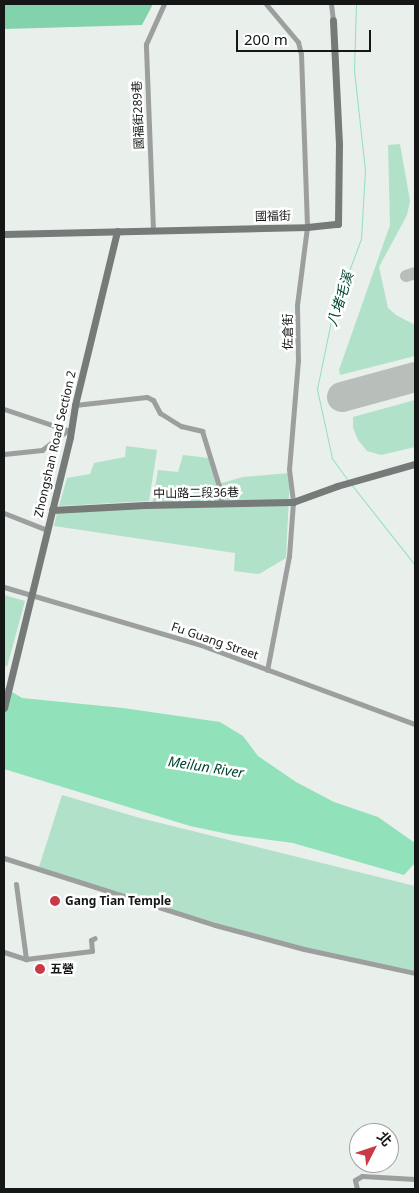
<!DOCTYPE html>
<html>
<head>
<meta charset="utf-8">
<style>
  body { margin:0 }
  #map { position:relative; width:419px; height:1193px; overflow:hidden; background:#e9efeb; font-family:"Noto Sans","Noto Sans TC",sans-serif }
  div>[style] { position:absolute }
  .green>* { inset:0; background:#b1e1c8 }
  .forest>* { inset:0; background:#82d2ab }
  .water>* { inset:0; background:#91e1ba }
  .stream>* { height:1px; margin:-0.5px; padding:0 0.5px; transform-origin:0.5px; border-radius:0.5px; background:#91e1ba }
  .taxiway>* { height:12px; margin:-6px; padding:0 6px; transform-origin:6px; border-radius:6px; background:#b8beba }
  .runway>* { height:30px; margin:-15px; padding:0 15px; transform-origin:15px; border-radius:15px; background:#b8beba }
  .street>* { height:5px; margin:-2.5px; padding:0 2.5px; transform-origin:2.5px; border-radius:2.5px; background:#9d9f9e }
  .secondary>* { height:7px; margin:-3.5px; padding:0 3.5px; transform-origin:3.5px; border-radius:3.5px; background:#767a78 }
  .dots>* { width:14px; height:14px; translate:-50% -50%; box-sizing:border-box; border:2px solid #fff; border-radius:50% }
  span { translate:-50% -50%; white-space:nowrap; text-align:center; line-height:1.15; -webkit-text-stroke:5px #fff; paint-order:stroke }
  .street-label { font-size:12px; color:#151716 }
  .poi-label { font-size:12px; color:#151716; font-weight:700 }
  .left { translate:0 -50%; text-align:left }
  .water-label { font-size:14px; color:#02472f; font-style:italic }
  .frame { position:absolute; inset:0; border:5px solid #151716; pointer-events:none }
  .north { position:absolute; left:349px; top:1123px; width:50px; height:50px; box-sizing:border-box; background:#fff; border:1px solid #a1a2a2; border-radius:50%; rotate:49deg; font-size:14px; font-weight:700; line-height:20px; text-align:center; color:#151716 }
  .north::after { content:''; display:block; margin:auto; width:18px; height:22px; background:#ca3a46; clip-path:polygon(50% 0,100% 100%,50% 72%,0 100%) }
  .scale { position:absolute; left:236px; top:30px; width:135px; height:22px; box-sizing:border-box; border:2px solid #151716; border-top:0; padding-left:6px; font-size:15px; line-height:18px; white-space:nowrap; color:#151716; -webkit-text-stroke:4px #fff; paint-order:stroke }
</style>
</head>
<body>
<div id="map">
  <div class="green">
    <i style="clip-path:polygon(400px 144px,410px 201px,407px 215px,379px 267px,388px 308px,396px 315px,415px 325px,415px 356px,340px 375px,339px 370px,390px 225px,388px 145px)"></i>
    <i style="clip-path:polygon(415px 400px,415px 447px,381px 455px,367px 451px,358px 440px,353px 428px,353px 417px)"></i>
    <i style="clip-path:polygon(126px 446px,157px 450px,149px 501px,59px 506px,67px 478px,90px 474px,94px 463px,125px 457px)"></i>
    <i style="clip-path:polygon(183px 455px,209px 458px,218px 484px,243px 477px,290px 473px,286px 558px,259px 574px,234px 571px,235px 553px,54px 526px,57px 513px,152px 506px,158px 470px,178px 472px)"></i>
    <i style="clip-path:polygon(4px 595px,25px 601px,7px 667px,4px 665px)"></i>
    <i style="clip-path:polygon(62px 795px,140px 818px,415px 886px,415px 971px,304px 949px,38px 870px)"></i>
  </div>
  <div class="forest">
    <i style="clip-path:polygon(4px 4px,153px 4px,142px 25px,4px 29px)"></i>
  </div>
  <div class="water">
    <i style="clip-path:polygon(4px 687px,22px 698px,123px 708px,220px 722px,243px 736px,258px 756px,296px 782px,334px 802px,378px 817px,415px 843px,415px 863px,404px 875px,293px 843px,233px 835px,190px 826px,4px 769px)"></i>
  </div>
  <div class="stream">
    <i style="left:347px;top:479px;width:26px;rotate:-126deg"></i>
    <i style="left:332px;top:458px;width:71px;rotate:-102.3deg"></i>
    <i style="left:317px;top:389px;width:75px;rotate:-78.4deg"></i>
    <i style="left:332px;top:316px;width:82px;rotate:-69.4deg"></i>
    <i style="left:361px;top:239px;width:69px;rotate:-86.7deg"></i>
    <i style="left:365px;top:170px;width:100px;rotate:-96.3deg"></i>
    <i style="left:354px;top:71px;width:67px;rotate:-88.3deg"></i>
    <i style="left:351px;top:484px;width:103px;rotate:51.7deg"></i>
  </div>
  <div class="taxiway">
    <i style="left:406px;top:276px;width:9px;rotate:-18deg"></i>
  </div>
  <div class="runway">
    <i style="left:342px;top:397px;width:76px;rotate:-15.3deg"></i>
  </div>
  <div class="street">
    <i style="left:266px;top:4px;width:50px;rotate:49.9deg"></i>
    <i style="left:298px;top:42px;width:12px;rotate:76deg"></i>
    <i style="left:301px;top:54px;width:173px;rotate:88deg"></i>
    <i style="left:307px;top:227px;width:79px;rotate:97.3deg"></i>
    <i style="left:297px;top:305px;width:55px;rotate:89deg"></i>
    <i style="left:298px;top:360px;width:109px;rotate:94.7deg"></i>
    <i style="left:289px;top:469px;width:33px;rotate:83deg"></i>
    <i style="left:293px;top:502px;width:54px;rotate:94.2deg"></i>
    <i style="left:289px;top:556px;width:116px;rotate:100.9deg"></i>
    <i style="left:331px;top:4px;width:16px;rotate:83deg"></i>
    <i style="left:153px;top:230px;width:186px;rotate:-92.2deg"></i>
    <i style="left:146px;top:44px;width:44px;rotate:-65.8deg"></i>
    <i style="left:75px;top:405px;width:72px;rotate:-6.3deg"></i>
    <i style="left:147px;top:397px;width:7px;rotate:27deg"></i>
    <i style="left:153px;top:400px;width:15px;rotate:62deg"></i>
    <i style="left:160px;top:413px;width:25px;rotate:32deg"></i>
    <i style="left:181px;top:426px;width:22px;rotate:13deg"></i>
    <i style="left:202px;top:431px;width:58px;rotate:72.8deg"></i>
    <i style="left:219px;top:486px;width:17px;rotate:83deg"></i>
    <i style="left:4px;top:409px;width:70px;rotate:18.4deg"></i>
    <i style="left:4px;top:454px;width:38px;rotate:-6deg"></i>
    <i style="left:42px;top:450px;width:31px;rotate:-38deg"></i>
    <i style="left:4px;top:513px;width:46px;rotate:21.6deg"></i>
    <i style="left:4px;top:587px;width:205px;rotate:16.4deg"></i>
    <i style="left:201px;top:645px;width:228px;rotate:20.3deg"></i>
    <i style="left:4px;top:858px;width:221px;rotate:17.6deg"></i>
    <i style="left:215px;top:925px;width:92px;rotate:15.1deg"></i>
    <i style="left:304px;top:949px;width:114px;rotate:12.2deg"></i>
    <i style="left:16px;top:884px;width:76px;rotate:82.4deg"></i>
    <i style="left:26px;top:959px;width:66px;rotate:-6.9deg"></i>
    <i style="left:92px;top:951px;width:11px;rotate:-95deg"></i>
    <i style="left:91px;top:940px;width:4px;rotate:-27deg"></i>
    <i style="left:4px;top:952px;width:23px;rotate:18deg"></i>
    <i style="left:357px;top:1189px;width:9px;rotate:-103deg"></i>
    <i style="left:355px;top:1180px;width:8px;rotate:-30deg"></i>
    <i style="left:362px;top:1176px;width:53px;rotate:3.2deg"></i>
  </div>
  <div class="secondary">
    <i style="left:4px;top:234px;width:303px;rotate:-1.3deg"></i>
    <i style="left:307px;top:227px;width:31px;rotate:-6deg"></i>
    <i style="left:338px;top:224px;width:80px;rotate:-89.3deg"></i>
    <i style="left:339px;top:144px;width:124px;rotate:-92.8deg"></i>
    <i style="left:52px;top:510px;width:93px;rotate:-3.1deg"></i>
    <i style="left:145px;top:505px;width:148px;rotate:-1.2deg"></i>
    <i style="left:293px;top:502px;width:47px;rotate:-20deg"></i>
    <i style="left:337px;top:486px;width:81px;rotate:-15.8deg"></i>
    <i style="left:4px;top:708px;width:279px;rotate:-76.3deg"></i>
    <i style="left:70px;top:437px;width:32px;rotate:-81deg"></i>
    <i style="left:75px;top:405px;width:179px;rotate:-76.4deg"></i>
  </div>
  <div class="dots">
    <i style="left:55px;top:901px;background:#ca3a46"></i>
    <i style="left:40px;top:969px;background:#ca3a46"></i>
  </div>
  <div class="street-label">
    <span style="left:138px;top:115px;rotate:-92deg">國福街289巷</span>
    <span style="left:273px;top:216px;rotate:-1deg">國福街</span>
    <span style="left:288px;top:332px;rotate:-90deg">佐倉街</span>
    <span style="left:55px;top:444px;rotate:-77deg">Zhongshan Road Section 2</span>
    <span style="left:196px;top:493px;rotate:-1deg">中山路二段36巷</span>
    <span style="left:215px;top:641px;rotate:19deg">Fu Guang Street</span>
  </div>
  <div class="poi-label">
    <span class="left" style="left:65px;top:901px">Gang Tian Temple</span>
    <span class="left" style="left:50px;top:969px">五營</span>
  </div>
  <div class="water-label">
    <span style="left:340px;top:299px;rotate:-72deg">八堵毛溪</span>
    <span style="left:206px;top:767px;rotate:9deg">Meilun River</span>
  </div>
  <div class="frame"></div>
  <div class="north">北</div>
  <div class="scale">200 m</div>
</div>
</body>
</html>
